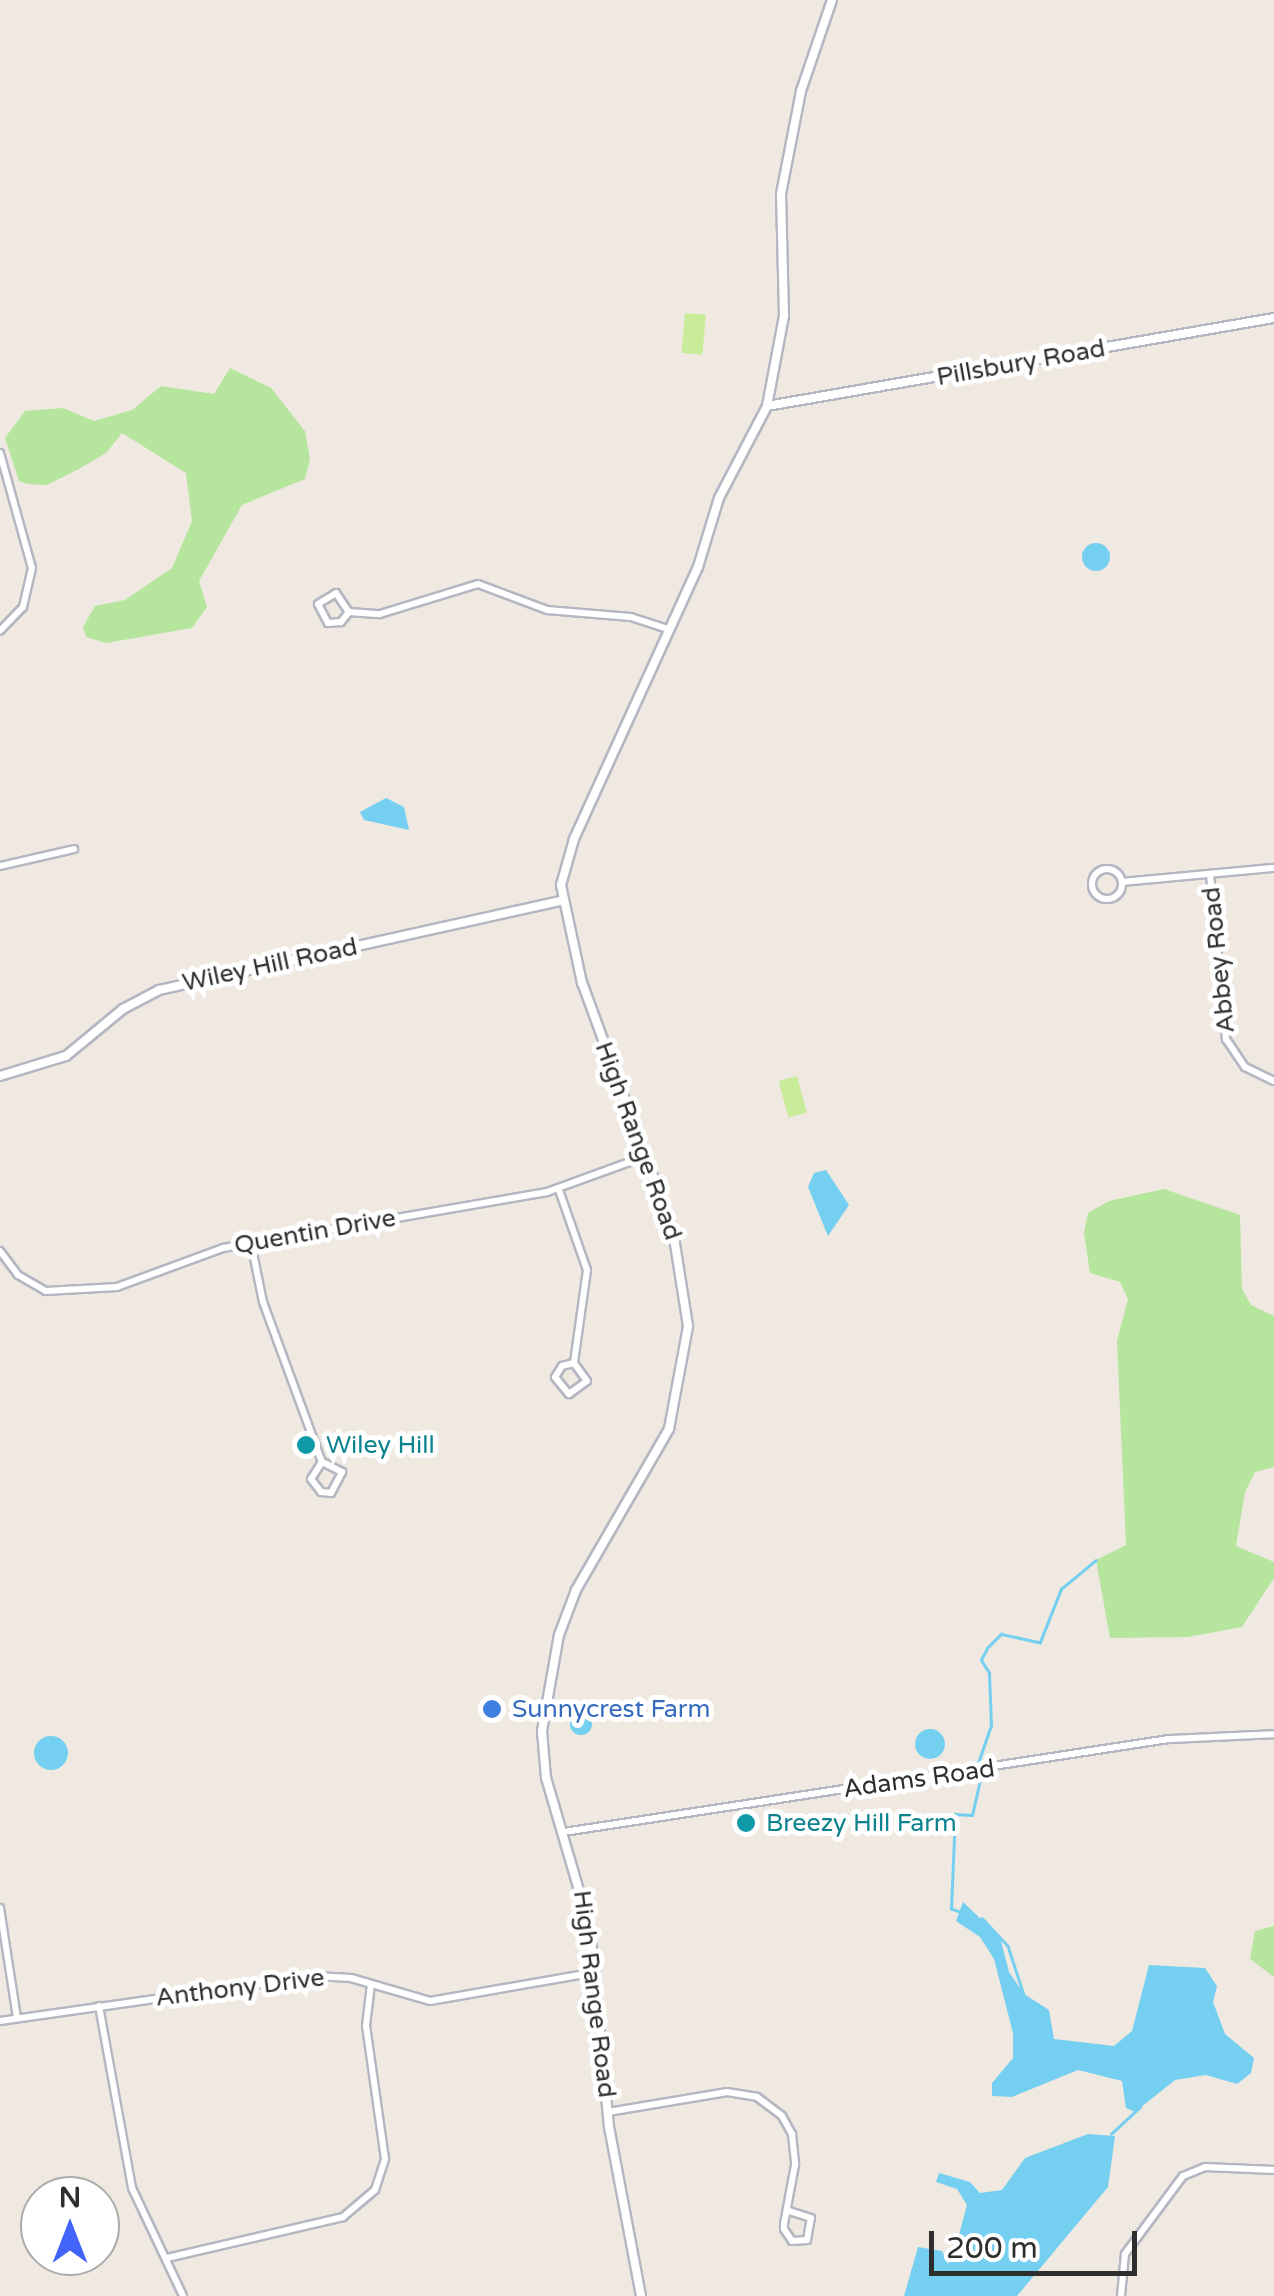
<!DOCTYPE html>
<html>
<head>
<meta charset="utf-8">
<style>
  body { margin:0 }
  #map { position:relative; width:1274px; height:2296px; overflow:hidden; background:#efe9e1; font-family:"Varela Round",sans-serif }
  div>[style] { position:absolute }
  .green>* { inset:0; background:#b6e59e }
  .pitch>* { inset:0; background:#c9ec9a; transform-origin:0 0 }
  .water>* { inset:0; background:#75cff0 }
  .round { border-radius:50% }
  .stream>* { height:2.5px; margin:-1.25px; padding:0 1.25px; transform-origin:1.25px; border-radius:1.25px; background:#75cff0 }
  .roads { filter:drop-shadow(2px 0 #b4b7c1) drop-shadow(-2px 0 #b4b7c1) drop-shadow(0 2px #b4b7c1) drop-shadow(0 -2px #b4b7c1) }
  .minor>* { height:6px; margin:-3px; padding:0 3px; transform-origin:3px; border-radius:3px; background:#fff }
  .minor>.ring { margin:-3px; padding:0; box-sizing:content-box; background:none; border:6px solid #fff; border-radius:50% }
  .tertiary>* { height:8px; margin:-4px; padding:0 4px; transform-origin:4px; border-radius:4px; background:#fff }
  .dots>* { width:28px; height:28px; translate:-50% -50%; box-sizing:border-box; border:5px solid #fff; border-radius:50% }
  span { translate:-50% -50%; white-space:nowrap; text-align:center; line-height:1.15; -webkit-text-stroke:10px #fff; paint-order:stroke }
  .street-label { font-size:25px; color:#2e2e2e }
  .culture-label { font-size:25px; color:#0d838f }
  .left { translate:0 -50%; text-align:left }
  .shop-label { font-size:25px; color:#366cbe }
  .north { position:absolute; left:20px; top:2176px; width:100px; height:100px; box-sizing:border-box; background:#fff; border:2px solid #ababab; border-radius:50%; rotate:0deg; font-size:28px; font-weight:700; line-height:40px; text-align:center; color:#2e2e2e }
  .north::after { content:''; display:block; margin:auto; width:35px; height:45px; background:#4264fb; clip-path:polygon(50% 0,100% 100%,50% 72%,0 100%) }
  .scale { position:absolute; left:929px; top:2231px; width:208px; height:45px; box-sizing:border-box; border:5px solid #2e2e2e; border-top:0; padding-left:12px; font-size:30px; line-height:35px; white-space:nowrap; color:#2e2e2e; -webkit-text-stroke:8px #fff; paint-order:stroke }
</style>
</head>
<body>
<div id="map">
  <div class="green">
    <i style="clip-path:polygon(230px 368px,271px 388px,305px 431px,310px 459px,305px 479px,242px 505px,199px 581px,207px 607px,192px 628px,106px 643px,86px 637px,83px 627px,95px 606px,125px 600px,172px 568px,192px 521px,186px 473px,122px 433px,106px 453px,77px 470px,47px 485px,28px 484px,19px 481px,5px 438px,25px 411px,63px 408px,94px 421px,132px 410px,161px 386px,214px 394px)"></i>
    <i style="clip-path:polygon(1164px 1189px,1240px 1215px,1242px 1289px,1251px 1305px,1274px 1316px,1274px 1467px,1255px 1472px,1245px 1492px,1236px 1546px,1274px 1562px,1274px 1578px,1242px 1627px,1188px 1637px,1110px 1638px,1096px 1560px,1126px 1545px,1117px 1341px,1128px 1299px,1120px 1282px,1090px 1273px,1084px 1233px,1088px 1213px,1109px 1201px)"></i>
    <i style="clip-path:polygon(1274px 1926px,1274px 1977px,1250px 1959px,1255px 1931px)"></i>
  </div>
  <div class="pitch">
    <i style="left:685px;top:313px;width:21px;height:40px;rotate:5deg"></i>
    <i style="left:797px;top:1076px;width:38px;height:19px;rotate:75deg"></i>
  </div>
  <div class="water">
    <i class="round" style="left:1082px;top:543px;width:28px;height:28px"></i>
    <i style="clip-path:polygon(386px 798px,404px 807px,409px 830px,364px 820px,360px 812px)"></i>
    <i style="clip-path:polygon(826px 1170px,849px 1205px,828px 1236px,808px 1187px,814px 1173px)"></i>
    <i class="round" style="left:570px;top:1713px;width:22px;height:22px"></i>
    <i class="round" style="left:915px;top:1729px;width:30px;height:30px"></i>
    <i class="round" style="left:34px;top:1736px;width:34px;height:34px"></i>
    <i style="clip-path:polygon(963px 1902px,1000px 1937px,1009px 1972px,1024px 1994px,1049px 2010px,1054px 2039px,1114px 2046px,1132px 2031px,1149px 1965px,1205px 1968px,1217px 1986px,1213px 2002px,1225px 2034px,1254px 2058px,1251px 2073px,1237px 2084px,1206px 2075px,1175px 2080px,1135px 2112px,1126px 2108px,1122px 2081px,1078px 2070px,1012px 2097px,992px 2096px,992px 2083px,1013px 2058px,1013px 2033px,994px 1959px,980px 1937px,956px 1921px)"></i>
    <i style="clip-path:polygon(1088px 2134px,1115px 2136px,1108px 2187px,1017px 2296px,904px 2296px,918px 2247px,942px 2251px,948px 2264px,954px 2253px,967px 2205px,957px 2189px,936px 2182px,939px 2173px,970px 2182px,980px 2193px,1002px 2190px,1025px 2158px)"></i>
  </div>
  <div class="stream">
    <i style="left:978px;top:1763px;width:39px;rotate:-71deg"></i>
    <i style="left:991px;top:1726px;width:53px;rotate:-92.2deg"></i>
    <i style="left:989px;top:1673px;width:15px;rotate:-122deg"></i>
    <i style="left:981px;top:1660px;width:13px;rotate:-63deg"></i>
    <i style="left:987px;top:1648px;width:20px;rotate:-45deg"></i>
    <i style="left:1001px;top:1634px;width:40px;rotate:12deg"></i>
    <i style="left:1040px;top:1642px;width:57px;rotate:-68.4deg"></i>
    <i style="left:1061px;top:1589px;width:45px;rotate:-39.6deg"></i>
    <i style="left:960px;top:1912px;width:9px;rotate:-162deg"></i>
    <i style="left:951px;top:1909px;width:95px;rotate:-87.6deg"></i>
    <i style="left:955px;top:1814px;width:17px;rotate:3deg"></i>
    <i style="left:972px;top:1815px;width:37px;rotate:-77deg"></i>
    <i style="left:982px;top:1918px;width:38px;rotate:47deg"></i>
    <i style="left:1008px;top:1946px;width:52px;rotate:71.9deg"></i>
    <i style="left:1111px;top:2134px;width:40px;rotate:-43deg"></i>
  </div>
  <div class="roads">
    <div class="minor">
      <i style="left:0;top:453px;width:119px;rotate:74.5deg"></i>
      <i style="left:32px;top:568px;width:40px;rotate:103deg"></i>
      <i style="left:23px;top:607px;width:33px;rotate:134deg"></i>
      <i style="left:349px;top:612px;width:13px;rotate:129deg"></i>
      <i style="left:341px;top:622px;width:13px;rotate:176deg"></i>
      <i style="left:328px;top:623px;width:21px;rotate:-118deg"></i>
      <i style="left:318px;top:604px;width:21px;rotate:-31deg"></i>
      <i style="left:336px;top:593px;width:23px;rotate:56deg"></i>
      <i style="left:349px;top:612px;width:31px;rotate:4deg"></i>
      <i style="left:380px;top:614px;width:102px;rotate:-17deg"></i>
      <i style="left:478px;top:584px;width:74px;rotate:20.6deg"></i>
      <i style="left:547px;top:610px;width:84px;rotate:4.8deg"></i>
      <i style="left:631px;top:617px;width:39px;rotate:18deg"></i>
      <i style="left:0;top:866px;width:76px;rotate:-12.9deg"></i>
      <i class="ring" style="left:1092px;top:869px;width:24px;height:24px"></i>
      <i style="left:1210px;top:874px;width:166px;rotate:84.5deg"></i>
      <i style="left:1226px;top:1039px;width:34px;rotate:56deg"></i>
      <i style="left:1245px;top:1067px;width:32px;rotate:26deg"></i>
      <i style="left:1122px;top:882px;width:153px;rotate:-5.3deg"></i>
      <i style="left:559px;top:1190px;width:85px;rotate:70.7deg"></i>
      <i style="left:587px;top:1270px;width:94px;rotate:98deg"></i>
      <i style="left:574px;top:1363px;width:12px;rotate:166deg"></i>
      <i style="left:562px;top:1366px;width:13px;rotate:122deg"></i>
      <i style="left:555px;top:1377px;width:22px;rotate:51deg"></i>
      <i style="left:569px;top:1394px;width:22px;rotate:-36deg"></i>
      <i style="left:587px;top:1381px;width:22px;rotate:-126deg"></i>
      <i style="left:251px;top:1243px;width:60px;rotate:78.5deg"></i>
      <i style="left:263px;top:1302px;width:171px;rotate:69.8deg"></i>
      <i style="left:322px;top:1462px;width:20px;rotate:123deg"></i>
      <i style="left:311px;top:1479px;width:16px;rotate:52deg"></i>
      <i style="left:321px;top:1492px;width:10px;rotate:6deg"></i>
      <i style="left:331px;top:1493px;width:24px;rotate:-62deg"></i>
      <i style="left:342px;top:1472px;width:22px;rotate:-153deg"></i>
      <i style="left:0;top:1251px;width:30px;rotate:53deg"></i>
      <i style="left:18px;top:1275px;width:32px;rotate:30deg"></i>
      <i style="left:46px;top:1291px;width:71px;rotate:-3.2deg"></i>
      <i style="left:117px;top:1287px;width:113px;rotate:-20.2deg"></i>
      <i style="left:223px;top:1248px;width:329px;rotate:-9.8deg"></i>
      <i style="left:547px;top:1192px;width:105px;rotate:-20deg"></i>
      <i style="left:564px;top:1832px;width:612px;rotate:-8.74deg"></i>
      <i style="left:1169px;top:1739px;width:105px;rotate:-2.7deg"></i>
      <i style="left:0;top:1908px;width:111px;rotate:81.2deg"></i>
      <i style="left:99px;top:2006px;width:185px;rotate:79.7deg"></i>
      <i style="left:132px;top:2188px;width:119px;rotate:64.7deg"></i>
      <i style="left:0;top:2021px;width:318px;rotate:-8.1deg"></i>
      <i style="left:315px;top:1976px;width:36px;rotate:3deg"></i>
      <i style="left:351px;top:1978px;width:82px;rotate:16.2deg"></i>
      <i style="left:430px;top:2001px;width:169px;rotate:-9.9deg"></i>
      <i style="left:608px;top:2112px;width:121px;rotate:-9.5deg"></i>
      <i style="left:727px;top:2092px;width:30px;rotate:9deg"></i>
      <i style="left:757px;top:2097px;width:31px;rotate:37deg"></i>
      <i style="left:782px;top:2116px;width:21px;rotate:61deg"></i>
      <i style="left:792px;top:2134px;width:31px;rotate:84deg"></i>
      <i style="left:795px;top:2165px;width:60px;rotate:100.6deg"></i>
      <i style="left:784px;top:2224px;width:5px;rotate:90deg"></i>
      <i style="left:784px;top:2229px;width:14px;rotate:56deg"></i>
      <i style="left:792px;top:2241px;width:15px;rotate:-4deg"></i>
      <i style="left:807px;top:2240px;width:22px;rotate:-80deg"></i>
      <i style="left:811px;top:2218px;width:25px;rotate:-162deg"></i>
      <i style="left:167px;top:2258px;width:181px;rotate:-13.1deg"></i>
      <i style="left:343px;top:2217px;width:42px;rotate:-40.2deg"></i>
      <i style="left:375px;top:2190px;width:33px;rotate:-72deg"></i>
      <i style="left:385px;top:2159px;width:134px;rotate:-98.1deg"></i>
      <i style="left:366px;top:2026px;width:42px;rotate:-83.2deg"></i>
      <i style="left:1121px;top:2296px;width:42px;rotate:-84.6deg"></i>
      <i style="left:1125px;top:2254px;width:97px;rotate:-53.4deg"></i>
      <i style="left:1183px;top:2176px;width:24px;rotate:-22deg"></i>
      <i style="left:1205px;top:2167px;width:69px;rotate:2.5deg"></i>
    </div>
    <div class="tertiary">
      <i style="left:767px;top:406px;width:515px;rotate:-9.85deg"></i>
      <i style="left:0;top:1076px;width:69px;rotate:-16.9deg"></i>
      <i style="left:66px;top:1056px;width:74px;rotate:-39.5deg"></i>
      <i style="left:123px;top:1009px;width:41px;rotate:-27.8deg"></i>
      <i style="left:159px;top:990px;width:412px;rotate:-12.5deg"></i>
      <i style="left:641px;top:2296px;width:172px;rotate:-100.7deg"></i>
      <i style="left:609px;top:2127px;width:200px;rotate:-95.5deg"></i>
      <i style="left:590px;top:1928px;width:156px;rotate:-106.3deg"></i>
      <i style="left:546px;top:1778px;width:47px;rotate:-94.9deg"></i>
      <i style="left:542px;top:1731px;width:97px;rotate:-80deg"></i>
      <i style="left:559px;top:1635px;width:48px;rotate:-69.3deg"></i>
      <i style="left:576px;top:1590px;width:186px;rotate:-60deg"></i>
      <i style="left:669px;top:1429px;width:105px;rotate:-79.5deg"></i>
      <i style="left:688px;top:1326px;width:96px;rotate:-99deg"></i>
      <i style="left:673px;top:1231px;width:264px;rotate:-110.1deg"></i>
      <i style="left:582px;top:983px;width:100px;rotate:-102.1deg"></i>
      <i style="left:561px;top:885px;width:48px;rotate:-74.2deg"></i>
      <i style="left:574px;top:839px;width:299px;rotate:-65.5deg"></i>
      <i style="left:698px;top:567px;width:72px;rotate:-73.1deg"></i>
      <i style="left:719px;top:498px;width:104px;rotate:-62.4deg"></i>
      <i style="left:767px;top:406px;width:92px;rotate:-79.3deg"></i>
      <i style="left:784px;top:316px;width:122px;rotate:-91.4deg"></i>
      <i style="left:781px;top:194px;width:105px;rotate:-79deg"></i>
      <i style="left:801px;top:91px;width:96px;rotate:-71.2deg"></i>
    </div>
  </div>
  <div class="dots">
    <i style="left:306px;top:1445px;background:#0f9aa8"></i>
    <i style="left:492px;top:1709px;background:#3f7fe0"></i>
    <i style="left:746px;top:1823px;background:#0f9aa8"></i>
  </div>
  <div class="street-label">
    <span style="left:1021px;top:363px;rotate:-10deg">Pillsbury Road</span>
    <span style="left:1219px;top:960px;rotate:-96deg">Abbey Road</span>
    <span style="left:270px;top:965px;rotate:-12deg">Wiley Hill Road</span>
    <span style="left:638px;top:1141px;rotate:70deg">High Range Road</span>
    <span style="left:315px;top:1232px;rotate:-10deg">Quentin Drive</span>
    <span style="left:919px;top:1779px;rotate:-8deg">Adams Road</span>
    <span style="left:240px;top:1988px;rotate:-7deg">Anthony Drive</span>
    <span style="left:594px;top:1994px;rotate:83deg">High Range Road</span>
  </div>
  <div class="culture-label">
    <span class="left" style="left:326px;top:1445px">Wiley Hill</span>
    <span class="left" style="left:766px;top:1823px">Breezy Hill Farm</span>
  </div>
  <div class="shop-label">
    <span class="left" style="left:512px;top:1709px">Sunnycrest Farm</span>
  </div>
  <div class="north">N</div>
  <div class="scale">200 m</div>
</div>
</body>
</html>
